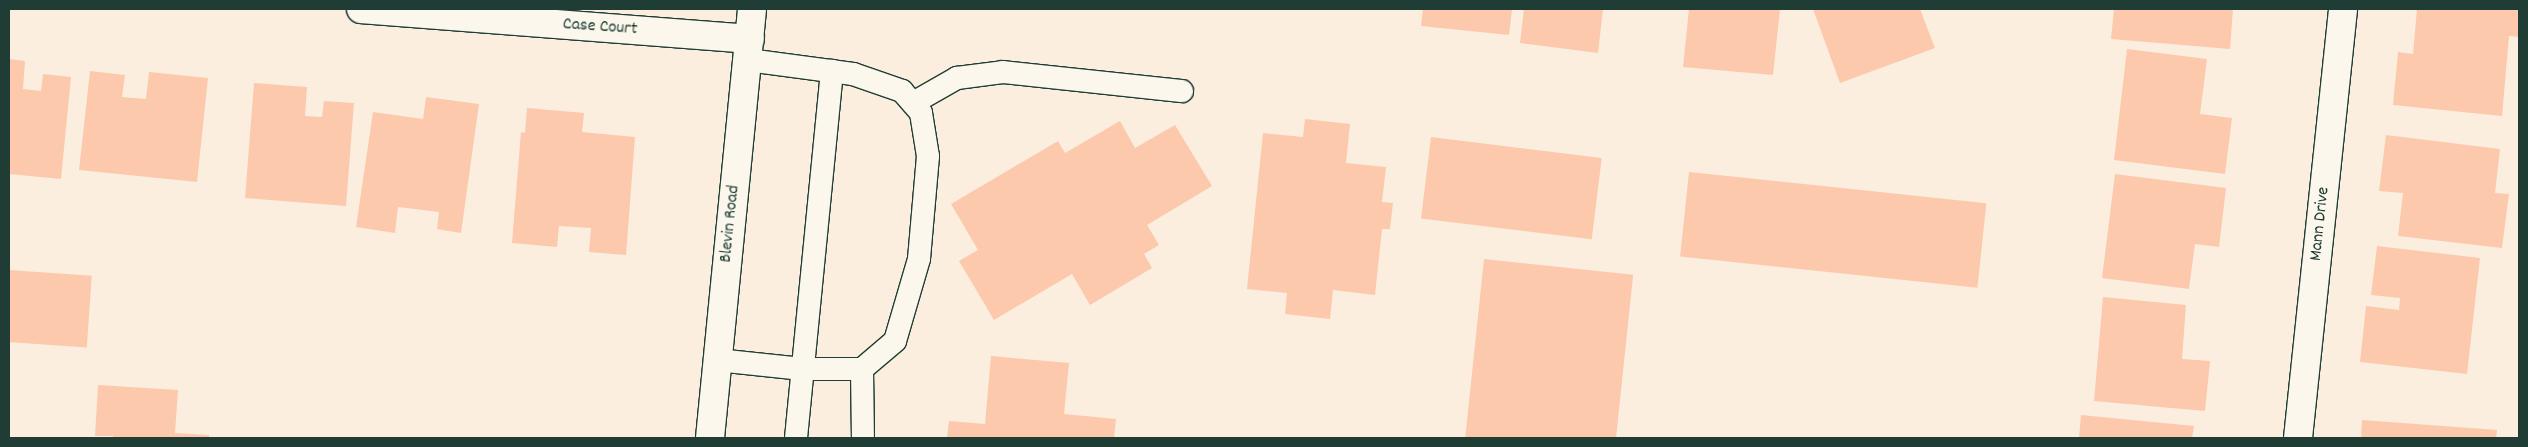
<!DOCTYPE html>
<html>
<head>
<meta charset="utf-8">
<style>
  body { margin:0 }
  #map { position:relative; width:2528px; height:447px; overflow:hidden; background:#fbeedf; font-family:Dekko,sans-serif }
  div>[style] { position:absolute }
  .building>* { inset:0; background:#fcc9ac; transform-origin:0 0 }
  .roads { filter:drop-shadow(1px 0 #1f3d34) drop-shadow(-1px 0 #1f3d34) drop-shadow(0 1px #1f3d34) drop-shadow(0 -1px #1f3d34) }
  .lane>* { height:22px; margin:-11px; padding:0 11px; transform-origin:11px; border-radius:11px; background:#fbf7ec }
  .street>* { height:28px; margin:-14px; padding:0 14px; transform-origin:14px; border-radius:14px; background:#fbf7ec }
  .secondary>* { height:28px; margin:-14px; padding:0 14px; transform-origin:14px; border-radius:14px; background:#fbf7ec }
  span { translate:-50% -50%; white-space:nowrap; text-align:center; line-height:1.15; -webkit-text-stroke:5px #fbf7ec; paint-order:stroke }
  .street-label { font-size:18px; color:#1f3d34 }
  .frame { position:absolute; inset:0; border:10px solid #1f3d34; pointer-events:none }
</style>
</head>
<body>
<div id="map">
  <div class="building">
    <i style="clip-path:polygon(1423px 9px,1512px 9px,1509px 35px,1421px 26px)"></i>
    <i style="clip-path:polygon(1524px 9px,1603px 9px,1598px 53px,1520px 43px)"></i>
    <i style="clip-path:polygon(1689px 9px,1780px 9px,1773px 75px,1683px 67px)"></i>
    <i style="clip-path:polygon(1813px 9px,1920px 9px,1935px 48px,1840px 83px)"></i>
    <i style="clip-path:polygon(2114px 9px,2233px 9px,2230px 49px,2111px 39px)"></i>
    <i style="clip-path:polygon(2417px 9px,2519px 9px,2519px 37px,2509px 36px,2502px 116px,2393px 105px,2398px 52px,2413px 54px)"></i>
    <i style="clip-path:polygon(2127px 49px,2207px 59px,2200px 114px,2232px 118px,2225px 174px,2114px 160px)"></i>
    <i style="clip-path:polygon(9px 59px,25px 61px,23px 89px,41px 91px,43px 74px,71px 77px,61px 179px,9px 174px)"></i>
    <i style="clip-path:polygon(90px 71px,125px 75px,122px 97px,146px 99px,149px 72px,208px 78px,197px 182px,79px 170px)"></i>
    <i style="clip-path:polygon(254px 83px,307px 87px,305px 116px,322px 117px,324px 101px,354px 103px,346px 206px,245px 198px)"></i>
    <i style="clip-path:polygon(426px 97px,479px 104px,461px 233px,437px 229px,439px 212px,398px 207px,395px 233px,356px 227px,373px 112px,423px 119px)"></i>
    <i style="clip-path:polygon(527px 108px,584px 113px,582px 132px,635px 137px,626px 255px,589px 252px,591px 228px,559px 226px,557px 247px,512px 243px,521px 132px,525px 133px)"></i>
    <i style="clip-path:polygon(1305px 119px,1350px 124px,1346px 163px,1386px 167px,1382px 202px,1393px 203px,1390px 229px,1382px 229px,1375px 295px,1333px 290px,1330px 319px,1285px 314px,1287px 293px,1247px 289px,1263px 133px,1303px 137px)"></i>
    <i style="clip-path:polygon(1120px 121px,1135px 148px,1175px 125px,1212px 186px,1147px 225px,1159px 245px,1144px 254px,1152px 268px,1090px 305px,1072px 274px,994px 320px,959px 261px,978px 250px,951px 204px,1058px 141px,1065px 153px)"></i>
    <i style="clip-path:polygon(2386px 135px,2500px 149px,2495px 193px,2509px 194px,2502px 248px,2398px 236px,2403px 193px,2379px 191px)"></i>
    <i style="left:1431px;top:137px;width:172px;height:82px;rotate:7deg"></i>
    <i style="left:1689px;top:172px;width:299px;height:85px;rotate:6deg"></i>
    <i style="clip-path:polygon(2115px 174px,2226px 188px,2219px 247px,2195px 244px,2189px 289px,2102px 278px)"></i>
    <i style="clip-path:polygon(2377px 246px,2480px 258px,2467px 374px,2360px 362px,2366px 306px,2399px 310px,2400px 298px,2371px 295px)"></i>
    <i style="left:1484px;top:259px;width:150px;height:180px;rotate:6deg"></i>
    <i style="left:9px;top:270px;width:83px;height:72px;rotate:4deg"></i>
    <i style="clip-path:polygon(2103px 297px,2186px 305px,2182px 359px,2210px 361px,2205px 411px,2094px 401px)"></i>
    <i style="clip-path:polygon(991px 356px,1069px 363px,1064px 414px,1116px 419px,1114px 438px,947px 438px,949px 421px,985px 424px)"></i>
    <i style="clip-path:polygon(98px 385px,178px 390px,175px 433px,209px 435px,209px 438px,113px 438px,113px 436px,95px 436px)"></i>
    <i style="clip-path:polygon(2081px 415px,2194px 426px,2192px 438px,2079px 438px)"></i>
    <i style="clip-path:polygon(2362px 420px,2497px 430px,2496px 438px,2361px 438px)"></i>
  </div>
  <div class="roads">
    <div class="lane">
      <i style="left:748px;top:60px;width:106px;rotate:7.6deg"></i>
      <i style="left:853px;top:74px;width:52px;rotate:19.1deg"></i>
      <i style="left:902px;top:91px;width:29px;rotate:49deg"></i>
      <i style="left:921px;top:113px;width:44px;rotate:80.8deg"></i>
      <i style="left:928px;top:156px;width:103px;rotate:95deg"></i>
      <i style="left:919px;top:259px;width:85px;rotate:106.3deg"></i>
      <i style="left:895px;top:341px;width:43px;rotate:139.7deg"></i>
      <i style="left:913px;top:103px;width:51px;rotate:-29.6deg"></i>
      <i style="left:957px;top:78px;width:46px;rotate:-7.4deg"></i>
      <i style="left:1003px;top:72px;width:180px;rotate:6.1deg"></i>
      <i style="left:717px;top:360px;width:86px;rotate:6deg"></i>
      <i style="left:803px;top:369px;width:59px"></i>
      <i style="left:862px;top:369px;width:69px;rotate:89.2deg"></i>
      <i style="left:796px;top:438px;width:369px;rotate:-84.4deg"></i>
    </div>
    <div class="street">
      <i style="left:361px;top:9px;width:390px;rotate:4.4deg"></i>
      <i style="left:2298px;top:438px;width:431px;rotate:-84deg"></i>
    </div>
    <div class="secondary">
      <i style="left:710px;top:438px;width:431px;rotate:-84.4deg"></i>
    </div>
  </div>
  <div class="street-label">
    <span style="left:600px;top:28px;rotate:4deg">Case Court</span>
    <span style="left:731px;top:224px;rotate:-84deg">Blevin Road</span>
    <span style="left:2321px;top:224px;rotate:-84deg">Mann Drive</span>
  </div>
  <div class="frame"></div>
</div>
</body>
</html>
